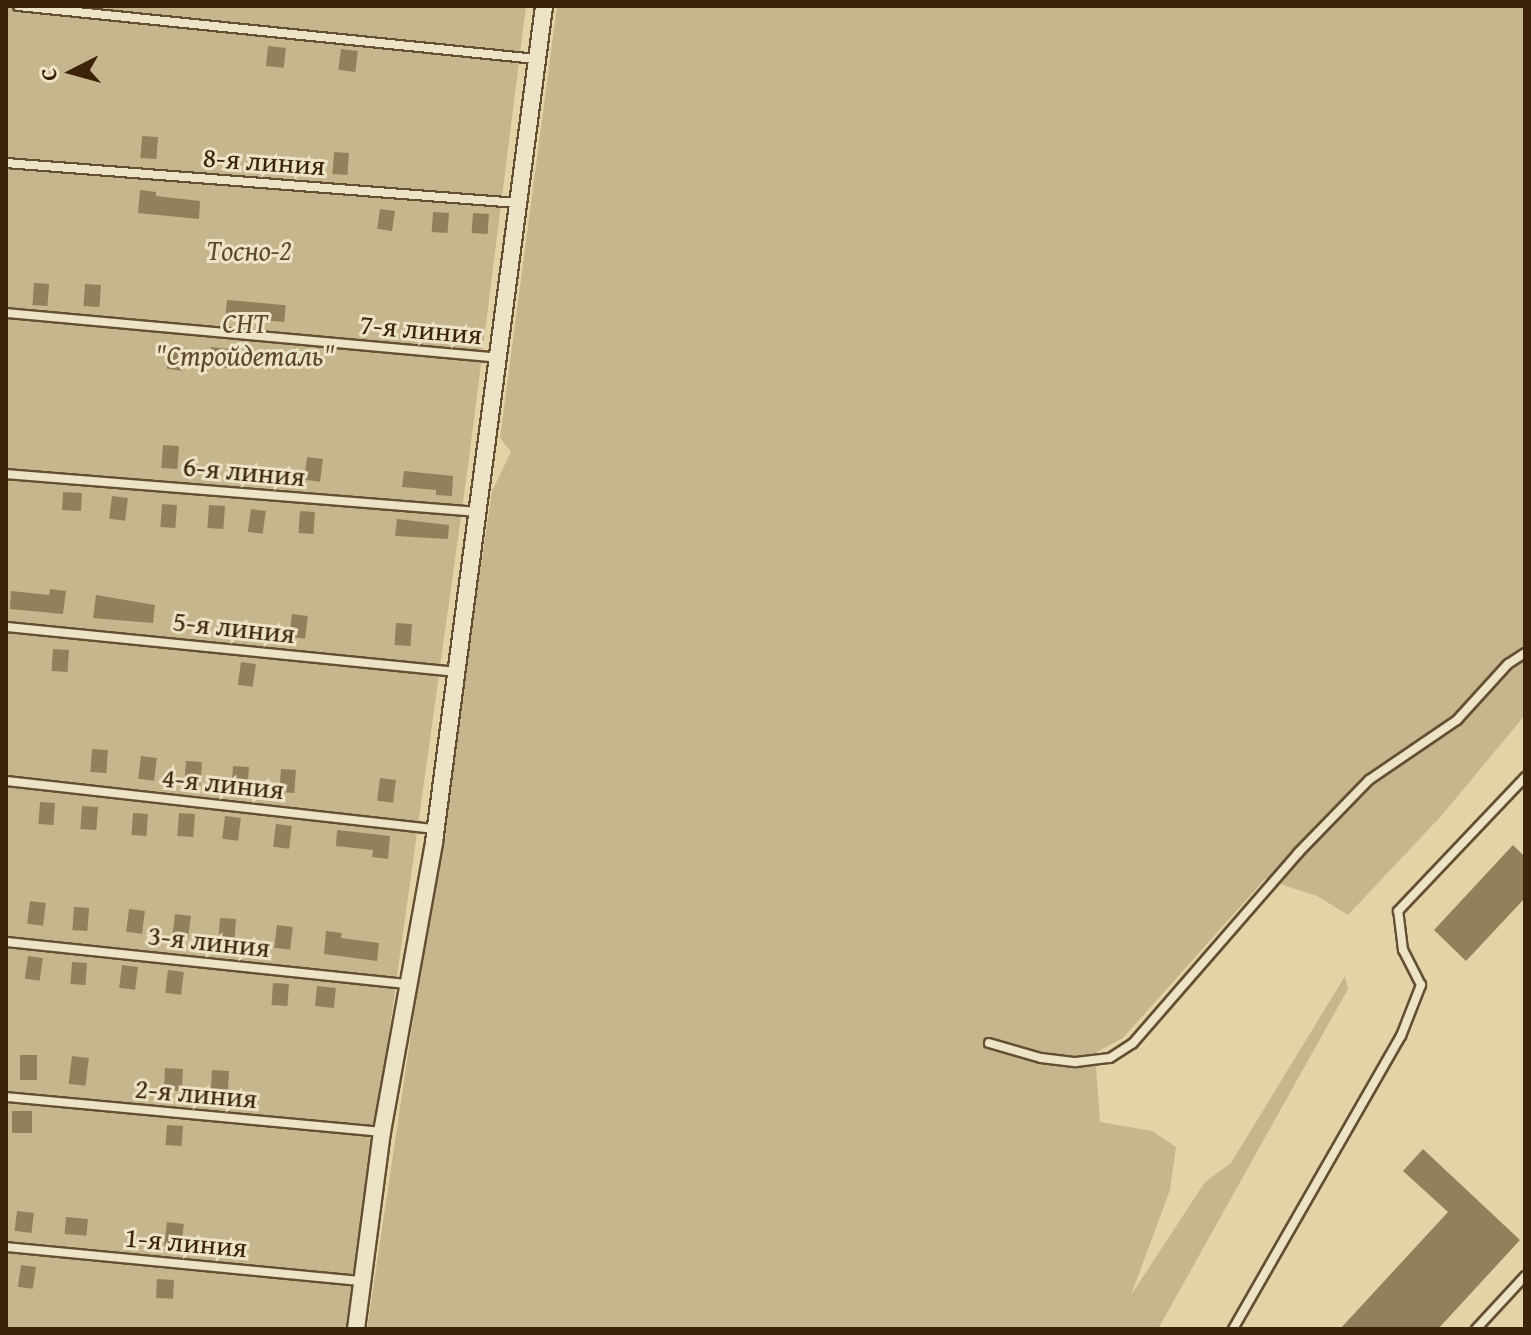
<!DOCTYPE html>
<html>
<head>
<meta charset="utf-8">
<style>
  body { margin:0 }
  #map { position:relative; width:1531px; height:1335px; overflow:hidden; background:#e3d4a8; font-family:"Gentium Book Plus",serif }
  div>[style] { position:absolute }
  .green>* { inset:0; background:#c6b68d }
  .building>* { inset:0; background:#927f5c; transform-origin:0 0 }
  .roads { filter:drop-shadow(2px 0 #654e31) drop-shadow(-2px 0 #654e31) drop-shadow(0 2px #654e31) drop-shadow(0 -2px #654e31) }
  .lane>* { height:8px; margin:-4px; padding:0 4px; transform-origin:4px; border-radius:4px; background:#ede3c6 }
  .street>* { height:16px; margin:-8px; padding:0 8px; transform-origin:8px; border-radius:8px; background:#ede3c6 }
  span { translate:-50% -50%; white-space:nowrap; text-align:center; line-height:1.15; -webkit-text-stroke:6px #ede3c6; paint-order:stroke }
  .street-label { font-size:28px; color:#3b2209 }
  .park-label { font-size:28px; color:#5e472a; font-style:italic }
  .frame { position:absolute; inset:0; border:8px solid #3b2209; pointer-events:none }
  .north { position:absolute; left:32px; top:32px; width:80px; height:80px; -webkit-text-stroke:6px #ede3c6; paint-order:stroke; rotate:264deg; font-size:22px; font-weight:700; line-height:32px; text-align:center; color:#3b2209 }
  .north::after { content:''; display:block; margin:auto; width:28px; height:36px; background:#3b2209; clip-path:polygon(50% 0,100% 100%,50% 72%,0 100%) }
</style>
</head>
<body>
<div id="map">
  <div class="green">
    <i style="clip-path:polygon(6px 6px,526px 6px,469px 459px,348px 1329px,6px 1329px)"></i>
    <i style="clip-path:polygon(557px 6px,1525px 6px,1525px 715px,1443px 814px,1348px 915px,1317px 896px,1265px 879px,1123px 1038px,1095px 1053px,1100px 1122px,1152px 1131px,1176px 1147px,1170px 1190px,1131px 1295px,1205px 1182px,1231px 1163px,1345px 976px,1348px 989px,1158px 1329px,367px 1329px,492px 491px,511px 452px,500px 438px)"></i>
  </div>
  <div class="building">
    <i style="left:268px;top:46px;width:18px;height:20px;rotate:6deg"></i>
    <i style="left:341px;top:49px;width:17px;height:21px;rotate:7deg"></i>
    <i style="left:142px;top:136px;width:16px;height:22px;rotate:4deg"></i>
    <i style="left:334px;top:152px;width:15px;height:22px;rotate:4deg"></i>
    <i style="clip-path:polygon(140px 190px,156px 192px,156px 196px,200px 201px,199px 219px,138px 213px)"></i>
    <i style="left:380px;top:209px;width:15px;height:20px;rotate:8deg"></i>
    <i style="left:433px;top:212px;width:16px;height:20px;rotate:4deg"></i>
    <i style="left:473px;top:213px;width:16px;height:20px;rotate:4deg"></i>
    <i style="left:34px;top:283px;width:15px;height:22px;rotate:4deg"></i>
    <i style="left:85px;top:284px;width:16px;height:22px;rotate:4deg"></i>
    <i style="left:227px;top:300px;width:59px;height:17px;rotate:5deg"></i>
    <i style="left:170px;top:346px;width:15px;height:23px;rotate:8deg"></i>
    <i style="left:211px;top:347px;width:19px;height:19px;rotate:6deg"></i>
    <i style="left:163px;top:445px;width:16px;height:23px;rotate:4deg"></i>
    <i style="left:307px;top:457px;width:16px;height:23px;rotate:7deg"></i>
    <i style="clip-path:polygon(404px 471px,453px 476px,452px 496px,436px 495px,436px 490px,402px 487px)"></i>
    <i style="left:63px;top:492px;width:19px;height:18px;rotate:3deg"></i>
    <i style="left:112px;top:496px;width:16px;height:23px;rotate:7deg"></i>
    <i style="left:162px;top:504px;width:15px;height:23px;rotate:4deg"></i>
    <i style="left:209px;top:505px;width:16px;height:23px;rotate:4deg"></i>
    <i style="left:251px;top:509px;width:15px;height:23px;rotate:8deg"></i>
    <i style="left:300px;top:511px;width:15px;height:22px;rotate:4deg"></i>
    <i style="clip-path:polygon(397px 519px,449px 525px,448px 539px,395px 536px)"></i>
    <i style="clip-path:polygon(50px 589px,66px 591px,63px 614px,10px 609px,11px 591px,49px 595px)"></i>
    <i style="clip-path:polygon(96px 595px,155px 605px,153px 623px,93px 618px)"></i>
    <i style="left:292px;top:614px;width:16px;height:23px;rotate:7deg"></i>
    <i style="left:396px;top:623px;width:16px;height:22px;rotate:4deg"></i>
    <i style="left:53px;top:649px;width:16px;height:22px;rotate:4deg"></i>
    <i style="left:241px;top:662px;width:15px;height:23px;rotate:8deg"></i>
    <i style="left:92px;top:749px;width:16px;height:23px;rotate:4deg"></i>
    <i style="left:141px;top:756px;width:16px;height:23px;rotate:7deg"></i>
    <i style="left:186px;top:761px;width:16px;height:23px;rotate:4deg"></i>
    <i style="left:233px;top:766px;width:16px;height:22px;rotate:4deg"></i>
    <i style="left:281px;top:769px;width:15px;height:23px;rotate:4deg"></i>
    <i style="left:380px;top:778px;width:16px;height:23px;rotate:7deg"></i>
    <i style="left:40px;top:802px;width:15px;height:22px;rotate:4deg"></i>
    <i style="left:82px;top:806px;width:16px;height:23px;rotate:4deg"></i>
    <i style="left:133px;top:813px;width:15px;height:22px;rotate:4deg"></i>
    <i style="left:179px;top:813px;width:16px;height:23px;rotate:4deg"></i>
    <i style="left:225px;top:816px;width:16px;height:23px;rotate:7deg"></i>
    <i style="left:276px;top:824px;width:16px;height:23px;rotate:7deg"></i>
    <i style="clip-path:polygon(337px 830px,390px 836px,388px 859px,372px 857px,373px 850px,336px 846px)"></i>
    <i style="clip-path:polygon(1513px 845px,1525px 857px,1525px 898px,1466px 961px,1434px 930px)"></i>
    <i style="left:30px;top:901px;width:16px;height:23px;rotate:7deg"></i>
    <i style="left:74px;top:907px;width:15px;height:23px;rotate:4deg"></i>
    <i style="left:129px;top:909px;width:16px;height:23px;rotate:7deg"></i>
    <i style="left:175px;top:914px;width:16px;height:23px;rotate:7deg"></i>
    <i style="left:220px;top:918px;width:16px;height:22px;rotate:4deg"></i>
    <i style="left:277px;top:925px;width:16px;height:23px;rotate:7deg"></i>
    <i style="clip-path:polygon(326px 931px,342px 933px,341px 938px,379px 943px,377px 961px,324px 954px)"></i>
    <i style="left:28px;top:956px;width:15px;height:23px;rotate:8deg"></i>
    <i style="left:72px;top:962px;width:15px;height:22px;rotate:4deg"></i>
    <i style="left:122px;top:965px;width:16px;height:23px;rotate:7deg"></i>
    <i style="left:168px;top:970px;width:16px;height:23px;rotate:7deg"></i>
    <i style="left:273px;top:983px;width:16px;height:22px;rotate:4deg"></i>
    <i style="left:317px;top:986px;width:19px;height:20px;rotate:6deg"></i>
    <i style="left:20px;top:1055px;width:17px;height:25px"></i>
    <i style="left:72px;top:1056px;width:17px;height:28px;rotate:7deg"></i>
    <i style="left:165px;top:1068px;width:18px;height:22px;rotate:3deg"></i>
    <i style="left:212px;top:1070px;width:17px;height:23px;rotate:3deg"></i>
    <i style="left:12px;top:1111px;width:20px;height:22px"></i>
    <i style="left:167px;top:1125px;width:16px;height:20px;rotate:4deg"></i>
    <i style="clip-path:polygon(1423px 1149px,1520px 1240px,1438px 1329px,1340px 1329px,1448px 1212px,1403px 1171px)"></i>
    <i style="left:17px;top:1211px;width:17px;height:20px;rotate:7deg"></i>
    <i style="left:66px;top:1217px;width:22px;height:17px;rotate:5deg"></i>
    <i style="left:167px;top:1222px;width:17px;height:24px;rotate:7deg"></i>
    <i style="left:21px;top:1265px;width:15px;height:22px;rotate:8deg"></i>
    <i style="left:157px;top:1279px;width:17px;height:19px;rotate:3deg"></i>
  </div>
  <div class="roads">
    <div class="lane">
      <i style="left:18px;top:6px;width:521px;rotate:5.84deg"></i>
      <i style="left:6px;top:163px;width:514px;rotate:4.47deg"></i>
      <i style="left:6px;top:313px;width:493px;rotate:5.2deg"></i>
      <i style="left:6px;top:474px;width:473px;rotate:4.6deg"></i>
      <i style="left:6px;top:627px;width:452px;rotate:5.7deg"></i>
      <i style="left:6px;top:781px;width:432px;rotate:6.4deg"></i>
      <i style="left:6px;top:942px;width:403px;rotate:6deg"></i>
      <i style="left:989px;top:1043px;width:54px;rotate:16.1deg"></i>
      <i style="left:1041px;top:1058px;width:35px;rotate:7deg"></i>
      <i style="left:1076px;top:1062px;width:34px;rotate:-7deg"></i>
      <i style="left:1110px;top:1058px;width:27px;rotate:-33deg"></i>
      <i style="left:1133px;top:1043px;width:252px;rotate:-49deg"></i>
      <i style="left:1298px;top:853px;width:102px;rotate:-45.8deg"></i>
      <i style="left:1369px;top:780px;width:107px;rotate:-34.3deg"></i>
      <i style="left:1457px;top:720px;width:76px;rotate:-47.7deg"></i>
      <i style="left:1508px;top:664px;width:20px;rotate:-33deg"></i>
      <i style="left:6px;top:1097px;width:377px;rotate:5.3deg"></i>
      <i style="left:6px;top:1247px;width:357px;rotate:5.5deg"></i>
      <i style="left:1233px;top:1329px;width:338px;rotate:-60.2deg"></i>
      <i style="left:1401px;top:1036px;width:55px;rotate:-68.6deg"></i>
      <i style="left:1421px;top:985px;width:39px;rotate:-117deg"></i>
      <i style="left:1403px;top:950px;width:39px;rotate:-97deg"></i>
      <i style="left:1398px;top:911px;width:185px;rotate:-46.5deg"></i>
      <i style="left:1476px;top:1329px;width:72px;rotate:-47.2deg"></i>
    </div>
    <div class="street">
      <i style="left:356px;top:1329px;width:199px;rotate:-82.5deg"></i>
      <i style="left:382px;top:1132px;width:295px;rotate:-79.8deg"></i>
      <i style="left:434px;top:842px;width:843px;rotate:-82.5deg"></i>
    </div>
  </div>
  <div class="street-label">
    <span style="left:264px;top:161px;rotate:4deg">8-я линия</span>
    <span style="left:421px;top:329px;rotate:5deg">7-я линия</span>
    <span style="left:244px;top:471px;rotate:5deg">6-я линия</span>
    <span style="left:234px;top:627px;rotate:6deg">5-я линия</span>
    <span style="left:223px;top:783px;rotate:6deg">4-я линия</span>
    <span style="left:209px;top:941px;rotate:6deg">3-я линия</span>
    <span style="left:196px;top:1093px;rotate:5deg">2-я линия</span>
    <span style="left:186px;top:1242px;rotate:5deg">1-я линия</span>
  </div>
  <div class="park-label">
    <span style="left:249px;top:250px">Тосно-2</span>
    <span style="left:245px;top:339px">СНТ<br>"Стройдеталь"</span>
  </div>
  <div class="frame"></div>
  <div class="north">С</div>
</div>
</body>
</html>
